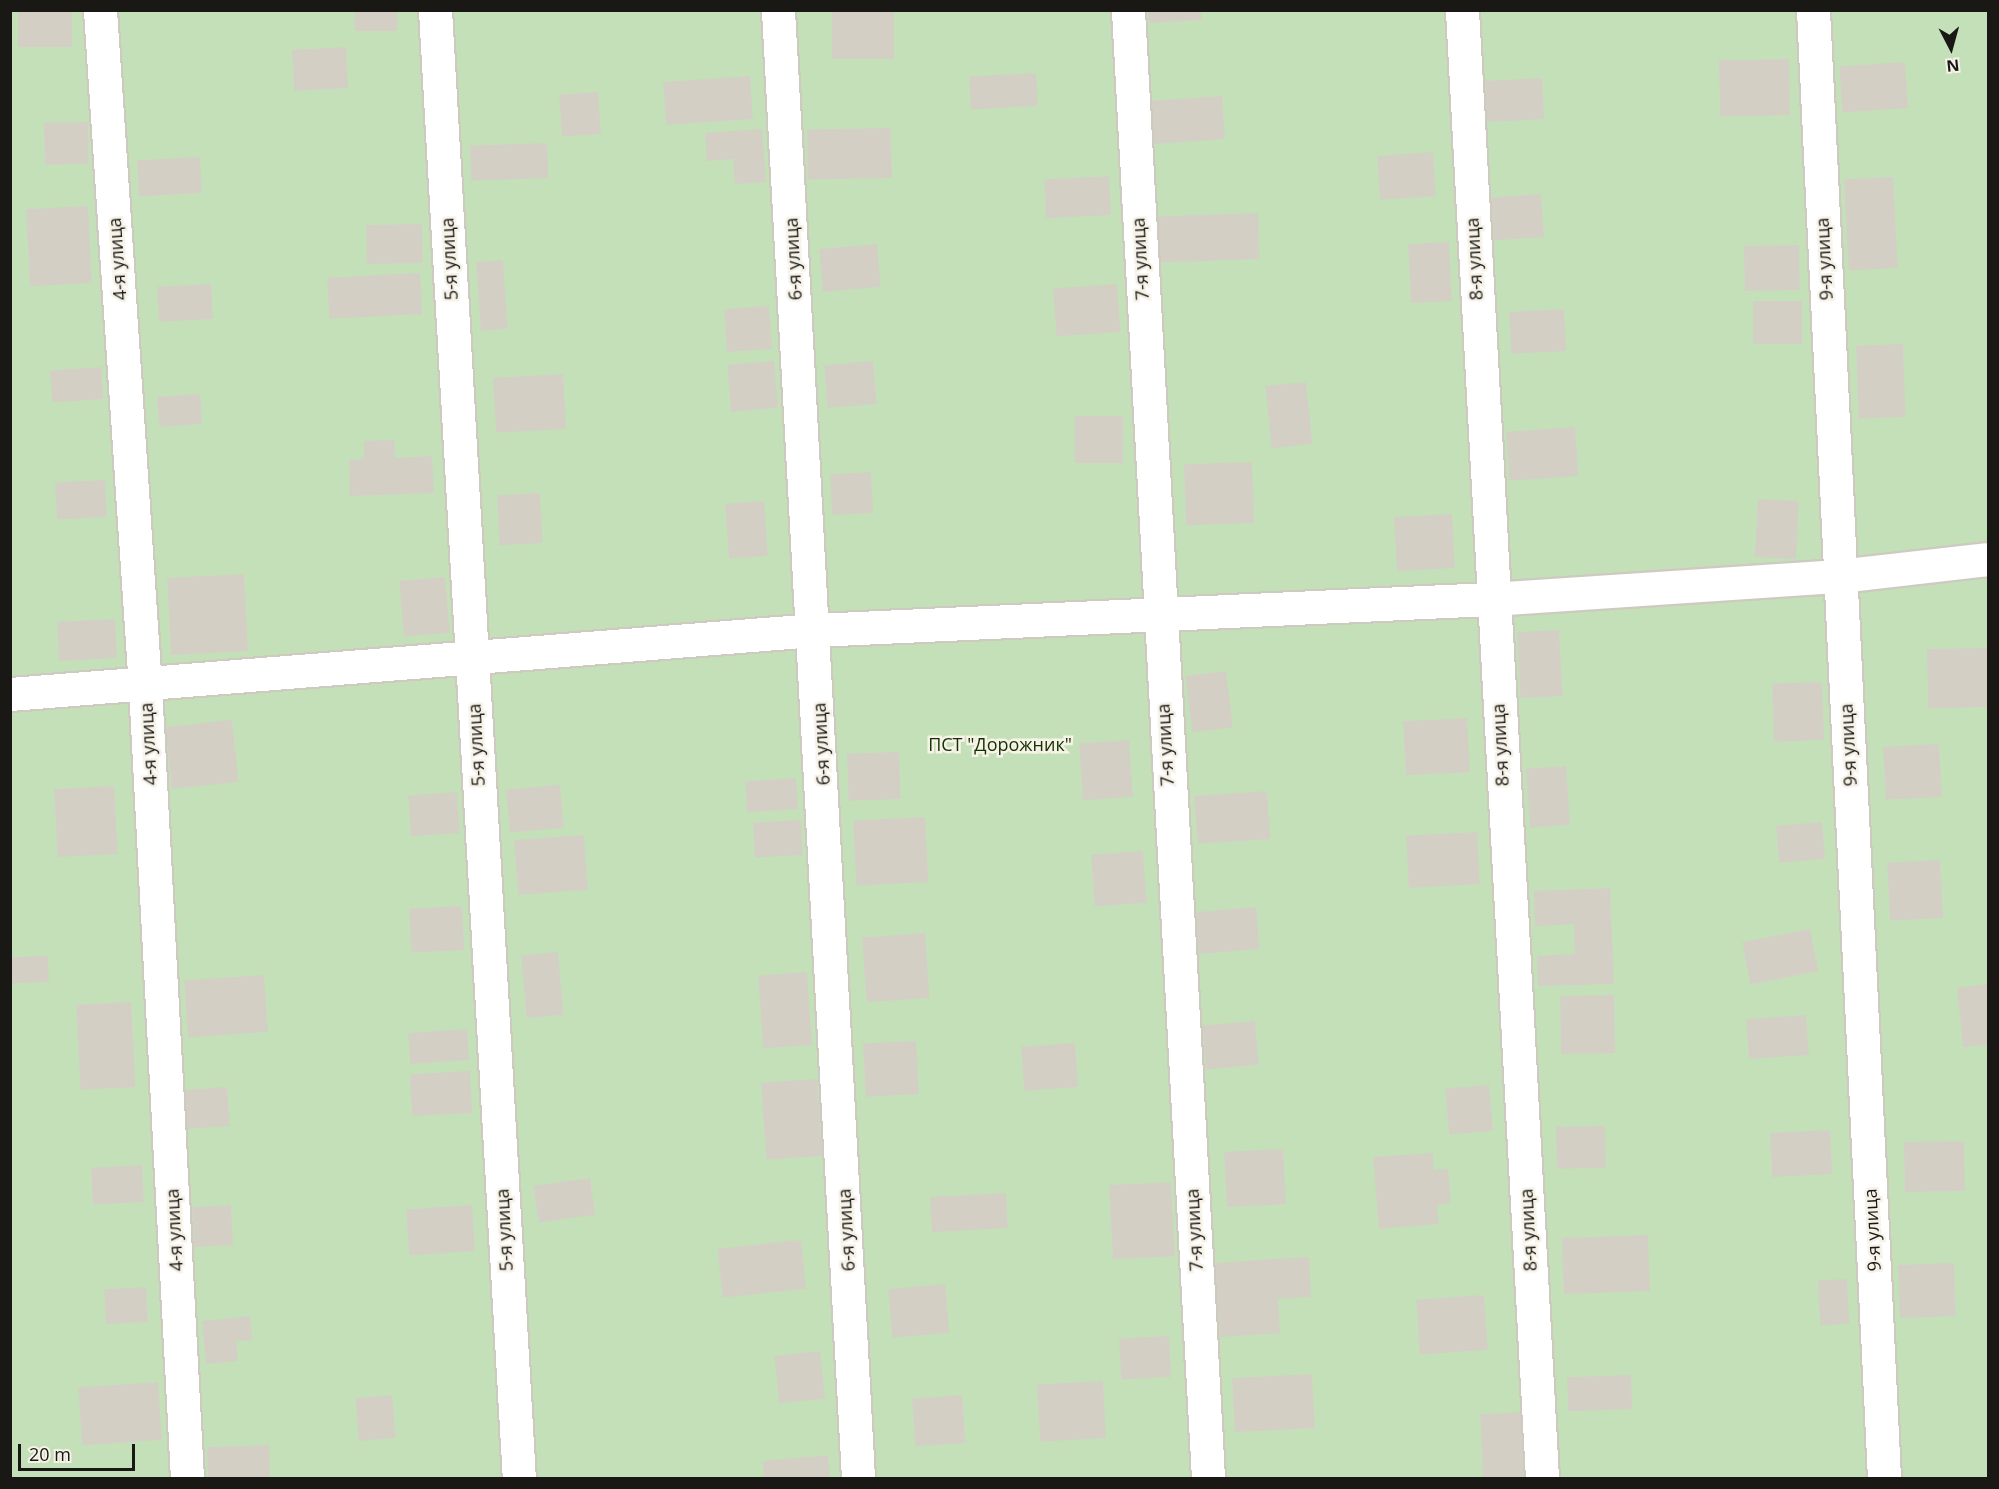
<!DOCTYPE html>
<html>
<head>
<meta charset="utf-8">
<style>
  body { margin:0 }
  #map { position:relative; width:1999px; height:1489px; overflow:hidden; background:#f6f2e8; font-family:"Open Sans",sans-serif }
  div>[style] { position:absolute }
  .green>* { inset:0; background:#c4e0b9; transform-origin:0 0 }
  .building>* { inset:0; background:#d3cfc5; transform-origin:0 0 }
  .roads { filter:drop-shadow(2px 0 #cecac0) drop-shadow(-2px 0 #cecac0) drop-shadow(0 2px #cecac0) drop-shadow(0 -2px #cecac0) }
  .street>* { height:33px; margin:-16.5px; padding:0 16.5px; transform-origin:16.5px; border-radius:16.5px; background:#fff }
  span { translate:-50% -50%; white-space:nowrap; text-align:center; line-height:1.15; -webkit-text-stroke:5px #f6f2e8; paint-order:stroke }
  .street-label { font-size:18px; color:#1a1815 }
  .park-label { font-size:18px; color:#123201 }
  .frame { position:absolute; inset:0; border:12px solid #1a1815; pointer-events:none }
  .north { position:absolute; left:1921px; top:18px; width:60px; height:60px; -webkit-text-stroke:4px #f6f2e8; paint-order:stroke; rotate:174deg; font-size:16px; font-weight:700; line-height:24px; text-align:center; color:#1a1815 }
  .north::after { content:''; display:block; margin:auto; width:21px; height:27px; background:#1a1815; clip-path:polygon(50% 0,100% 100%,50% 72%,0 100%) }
  .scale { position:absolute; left:18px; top:1444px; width:117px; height:27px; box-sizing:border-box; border:3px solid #1a1815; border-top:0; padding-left:8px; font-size:18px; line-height:21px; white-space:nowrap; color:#1a1815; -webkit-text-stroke:4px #f6f2e8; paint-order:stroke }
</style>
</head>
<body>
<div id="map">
  <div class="green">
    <i style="left:11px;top:11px;width:1977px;height:1467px"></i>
  </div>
  <div class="building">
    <i style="left:18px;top:10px;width:54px;height:37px"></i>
    <i style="left:355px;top:10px;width:42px;height:21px"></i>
    <i style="left:832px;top:10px;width:62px;height:49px"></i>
    <i style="clip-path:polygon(1148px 10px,1201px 10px,1202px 20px,1149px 23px)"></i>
    <i style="left:346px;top:47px;width:41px;height:54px;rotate:87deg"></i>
    <i style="left:1789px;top:59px;width:56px;height:70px;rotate:89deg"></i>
    <i style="left:1905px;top:62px;width:46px;height:66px;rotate:86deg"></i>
    <i style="left:1036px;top:73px;width:33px;height:67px;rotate:87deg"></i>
    <i style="left:750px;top:76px;width:43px;height:87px;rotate:86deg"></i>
    <i style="left:1542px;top:78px;width:41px;height:57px;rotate:87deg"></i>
    <i style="left:598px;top:92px;width:42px;height:39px;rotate:86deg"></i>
    <i style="left:1222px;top:96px;width:43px;height:73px;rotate:86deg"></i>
    <i style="left:88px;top:122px;width:42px;height:44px;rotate:89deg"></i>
    <i style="left:891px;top:128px;width:50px;height:84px;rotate:89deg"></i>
    <i style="clip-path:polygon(762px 129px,766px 182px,735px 184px,733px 159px,707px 161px,705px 133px)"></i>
    <i style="left:547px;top:143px;width:35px;height:77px;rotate:88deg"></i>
    <i style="left:1433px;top:152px;width:44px;height:56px;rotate:86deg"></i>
    <i style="left:200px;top:157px;width:36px;height:63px;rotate:87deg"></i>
    <i style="left:1109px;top:176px;width:39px;height:65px;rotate:87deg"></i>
    <i style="left:1893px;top:177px;width:91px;height:49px;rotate:87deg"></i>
    <i style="left:1541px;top:194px;width:43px;height:50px;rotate:86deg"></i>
    <i style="left:88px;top:206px;width:77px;height:62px;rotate:87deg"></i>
    <i style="left:1258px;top:213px;width:46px;height:102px;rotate:88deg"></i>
    <i style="left:422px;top:224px;width:39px;height:56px;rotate:89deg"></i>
    <i style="left:1449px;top:242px;width:59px;height:41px;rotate:87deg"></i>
    <i style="left:877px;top:244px;width:43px;height:58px;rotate:85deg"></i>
    <i style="left:1799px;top:245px;width:45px;height:55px;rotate:89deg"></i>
    <i style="left:503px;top:260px;width:69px;height:27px;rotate:86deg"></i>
    <i style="left:420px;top:273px;width:41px;height:93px;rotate:87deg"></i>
    <i style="left:211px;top:284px;width:35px;height:54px;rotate:87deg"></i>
    <i style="left:1117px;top:284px;width:48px;height:64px;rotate:86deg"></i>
    <i style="left:1753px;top:301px;width:49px;height:43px"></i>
    <i style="left:769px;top:306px;width:43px;height:45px;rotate:86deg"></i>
    <i style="left:1564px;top:309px;width:42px;height:55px;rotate:87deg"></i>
    <i style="left:1903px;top:344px;width:73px;height:47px;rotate:88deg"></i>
    <i style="left:774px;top:361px;width:47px;height:47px;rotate:85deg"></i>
    <i style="left:873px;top:361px;width:43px;height:49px;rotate:85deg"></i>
    <i style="left:101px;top:367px;width:32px;height:51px;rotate:86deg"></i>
    <i style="left:563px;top:374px;width:55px;height:70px;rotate:87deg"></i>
    <i style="left:1306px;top:382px;width:62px;height:41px;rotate:84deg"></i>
    <i style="left:200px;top:394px;width:30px;height:43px;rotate:86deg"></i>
    <i style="left:1075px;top:416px;width:48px;height:47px"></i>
    <i style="left:1575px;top:427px;width:49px;height:69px;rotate:86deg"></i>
    <i style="clip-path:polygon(394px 440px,395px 458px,432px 456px,434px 493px,350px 496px,349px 460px,364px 459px,364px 441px)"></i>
    <i style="left:1252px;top:462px;width:61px;height:68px;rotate:88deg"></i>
    <i style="left:871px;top:472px;width:41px;height:41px;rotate:87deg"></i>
    <i style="left:105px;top:480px;width:37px;height:50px;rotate:87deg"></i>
    <i style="left:540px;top:493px;width:50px;height:43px;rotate:87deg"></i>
    <i style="left:1758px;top:499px;width:41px;height:58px;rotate:3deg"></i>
    <i style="left:764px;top:501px;width:55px;height:39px;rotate:86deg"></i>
    <i style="left:1452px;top:514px;width:54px;height:58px;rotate:87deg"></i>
    <i style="left:244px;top:574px;width:77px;height:77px;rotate:87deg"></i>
    <i style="left:445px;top:577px;width:56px;height:46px;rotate:85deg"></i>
    <i style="left:115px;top:619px;width:39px;height:58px;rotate:87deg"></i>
    <i style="left:1559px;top:630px;width:66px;height:42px;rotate:87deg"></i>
    <i style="left:1987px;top:648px;width:59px;height:60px;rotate:89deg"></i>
    <i style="left:1226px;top:671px;width:57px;height:41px;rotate:83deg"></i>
    <i style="left:1822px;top:682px;width:58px;height:50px;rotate:88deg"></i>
    <i style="left:1467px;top:718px;width:54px;height:64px;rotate:87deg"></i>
    <i style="left:232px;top:720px;width:62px;height:67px;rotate:84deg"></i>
    <i style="left:1129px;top:740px;width:57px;height:50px;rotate:86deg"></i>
    <i style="left:1939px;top:744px;width:53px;height:56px;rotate:87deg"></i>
    <i style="left:899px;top:752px;width:47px;height:52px;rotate:88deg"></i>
    <i style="left:1566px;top:766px;width:59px;height:40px;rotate:86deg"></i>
    <i style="left:796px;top:778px;width:31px;height:51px;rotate:86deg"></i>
    <i style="left:560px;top:785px;width:43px;height:54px;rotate:85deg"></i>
    <i style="left:114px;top:786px;width:68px;height:60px;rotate:87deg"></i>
    <i style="left:1267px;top:791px;width:48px;height:73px;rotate:86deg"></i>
    <i style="left:457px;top:792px;width:41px;height:49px;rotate:86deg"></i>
    <i style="left:925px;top:817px;width:65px;height:72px;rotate:87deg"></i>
    <i style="left:801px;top:820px;width:35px;height:48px;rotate:87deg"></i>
    <i style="left:1822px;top:822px;width:37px;height:46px;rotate:85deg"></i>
    <i style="left:1477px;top:832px;width:52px;height:71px;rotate:87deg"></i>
    <i style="left:584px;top:835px;width:55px;height:70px;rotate:86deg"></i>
    <i style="left:1143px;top:851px;width:52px;height:52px;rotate:86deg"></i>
    <i style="left:1940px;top:860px;width:58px;height:53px;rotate:87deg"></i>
    <i style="clip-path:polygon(1610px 888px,1614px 984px,1538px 986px,1537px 956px,1575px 954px,1574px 924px,1535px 926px,1534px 891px)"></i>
    <i style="left:462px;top:906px;width:44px;height:53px;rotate:87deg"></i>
    <i style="left:1256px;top:907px;width:42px;height:61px;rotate:85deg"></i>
    <i style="left:1810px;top:929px;width:43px;height:69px;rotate:79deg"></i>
    <i style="left:925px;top:933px;width:65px;height:63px;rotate:86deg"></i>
    <i style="left:558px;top:952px;width:63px;height:37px;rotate:85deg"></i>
    <i style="left:48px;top:956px;width:26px;height:38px;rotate:88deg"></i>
    <i style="left:807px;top:972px;width:73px;height:49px;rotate:86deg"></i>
    <i style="left:264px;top:975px;width:57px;height:80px;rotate:86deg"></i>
    <i style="clip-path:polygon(1988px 984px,1988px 1045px,1963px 1047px,1957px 988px)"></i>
    <i style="left:1614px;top:995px;width:58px;height:54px;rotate:89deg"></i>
    <i style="left:131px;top:1002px;width:85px;height:55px;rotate:87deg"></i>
    <i style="left:1806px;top:1015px;width:40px;height:60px;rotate:86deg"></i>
    <i style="left:1255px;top:1021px;width:44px;height:53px;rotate:85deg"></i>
    <i style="left:467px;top:1029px;width:31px;height:59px;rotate:86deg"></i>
    <i style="left:916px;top:1041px;width:53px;height:53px;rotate:87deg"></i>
    <i style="left:1075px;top:1043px;width:44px;height:54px;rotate:86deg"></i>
    <i style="left:470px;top:1071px;width:42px;height:60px;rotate:87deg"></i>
    <i style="left:817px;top:1079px;width:77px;height:56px;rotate:86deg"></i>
    <i style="left:1489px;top:1085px;width:46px;height:44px;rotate:85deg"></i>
    <i style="left:227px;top:1087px;width:39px;height:43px;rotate:86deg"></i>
    <i style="left:1605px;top:1126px;width:42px;height:49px;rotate:89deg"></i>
    <i style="left:1830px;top:1130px;width:44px;height:60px;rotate:87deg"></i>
    <i style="left:1964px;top:1141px;width:50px;height:60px;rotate:89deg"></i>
    <i style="left:1283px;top:1149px;width:55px;height:59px;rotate:87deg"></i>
    <i style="clip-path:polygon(1433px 1153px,1434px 1170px,1448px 1169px,1451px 1203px,1437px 1205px,1439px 1224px,1379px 1229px,1373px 1157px)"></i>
    <i style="left:142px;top:1165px;width:37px;height:51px;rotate:87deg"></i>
    <i style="left:590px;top:1178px;width:37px;height:57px;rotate:82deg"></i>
    <i style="left:1171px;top:1182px;width:74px;height:62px;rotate:87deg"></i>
    <i style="left:1006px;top:1193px;width:35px;height:76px;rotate:87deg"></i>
    <i style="left:231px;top:1205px;width:40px;height:39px;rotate:87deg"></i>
    <i style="left:472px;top:1205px;width:46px;height:66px;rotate:86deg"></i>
    <i style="left:1648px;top:1235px;width:56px;height:86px;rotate:88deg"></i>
    <i style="left:801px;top:1240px;width:49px;height:84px;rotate:84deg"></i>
    <i style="clip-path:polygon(1309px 1257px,1311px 1297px,1278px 1299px,1280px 1333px,1220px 1337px,1215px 1263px)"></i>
    <i style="left:1954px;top:1263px;width:53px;height:56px;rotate:88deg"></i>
    <i style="left:1847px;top:1279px;width:45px;height:29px;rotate:87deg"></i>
    <i style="left:945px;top:1284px;width:49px;height:57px;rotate:85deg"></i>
    <i style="left:146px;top:1287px;width:35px;height:42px;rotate:87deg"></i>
    <i style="left:1484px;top:1295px;width:55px;height:68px;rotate:86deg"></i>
    <i style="clip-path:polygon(250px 1316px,252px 1340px,236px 1341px,238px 1361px,206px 1364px,202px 1321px)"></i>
    <i style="left:1169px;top:1336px;width:41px;height:50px;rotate:87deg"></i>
    <i style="left:820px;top:1351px;width:48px;height:46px;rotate:84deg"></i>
    <i style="left:1312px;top:1374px;width:54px;height:80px;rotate:87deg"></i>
    <i style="left:1631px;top:1375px;width:34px;height:64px;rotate:88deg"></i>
    <i style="left:1103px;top:1381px;width:57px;height:66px;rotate:87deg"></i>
    <i style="left:158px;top:1382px;width:58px;height:80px;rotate:86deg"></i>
    <i style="left:392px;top:1395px;width:43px;height:37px;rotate:85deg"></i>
    <i style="left:962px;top:1395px;width:48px;height:50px;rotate:86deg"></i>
    <i style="left:1524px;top:1412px;width:65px;height:44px;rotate:87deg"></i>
    <i style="left:269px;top:1445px;width:33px;height:62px;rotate:88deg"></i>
    <i style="clip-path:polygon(828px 1455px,830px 1478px,764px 1478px,763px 1461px)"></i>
  </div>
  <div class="roads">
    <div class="street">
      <i style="left:100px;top:10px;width:678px;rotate:86.2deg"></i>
      <i style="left:145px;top:687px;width:792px;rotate:86.96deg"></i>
      <i style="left:435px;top:10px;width:1470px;rotate:86.73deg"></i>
      <i style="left:778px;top:10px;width:1470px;rotate:86.88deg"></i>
      <i style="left:1128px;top:10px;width:1470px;rotate:86.88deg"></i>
      <i style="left:1462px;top:10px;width:1470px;rotate:86.88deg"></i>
      <i style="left:1813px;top:10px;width:1470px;rotate:87.23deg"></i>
      <i style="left:10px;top:694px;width:808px;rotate:-4.55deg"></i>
      <i style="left:815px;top:630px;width:677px;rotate:-2.63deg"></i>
      <i style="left:1491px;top:599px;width:349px;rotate:-3.8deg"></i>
      <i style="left:1839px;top:576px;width:150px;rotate:-6.5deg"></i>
    </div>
  </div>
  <div class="street-label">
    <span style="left:117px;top:259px;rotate:-94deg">4-я улица</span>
    <span style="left:449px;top:259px;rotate:-93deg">5-я улица</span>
    <span style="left:793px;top:259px;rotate:-93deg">6-я улица</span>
    <span style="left:1140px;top:259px;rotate:-93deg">7-я улица</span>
    <span style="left:1474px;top:259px;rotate:-93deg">8-я улица</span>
    <span style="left:1824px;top:259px;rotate:-93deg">9-я улица</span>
    <span style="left:148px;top:744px;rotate:-93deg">4-я улица</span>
    <span style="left:821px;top:744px;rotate:-93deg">6-я улица</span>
    <span style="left:476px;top:745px;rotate:-93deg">5-я улица</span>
    <span style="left:1165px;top:745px;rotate:-93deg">7-я улица</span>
    <span style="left:1500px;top:745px;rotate:-93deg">8-я улица</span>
    <span style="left:1848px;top:745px;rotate:-93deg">9-я улица</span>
    <span style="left:174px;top:1230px;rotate:-93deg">4-я улица</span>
    <span style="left:504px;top:1230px;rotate:-93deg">5-я улица</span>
    <span style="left:846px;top:1230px;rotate:-93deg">6-я улица</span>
    <span style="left:1194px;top:1230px;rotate:-93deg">7-я улица</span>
    <span style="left:1528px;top:1230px;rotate:-93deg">8-я улица</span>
    <span style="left:1872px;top:1230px;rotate:-93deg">9-я улица</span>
  </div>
  <div class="park-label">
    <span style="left:1000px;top:744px">ПСТ "Дорожник"</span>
  </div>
  <div class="frame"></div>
  <div class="north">N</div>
  <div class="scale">20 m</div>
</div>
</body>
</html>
